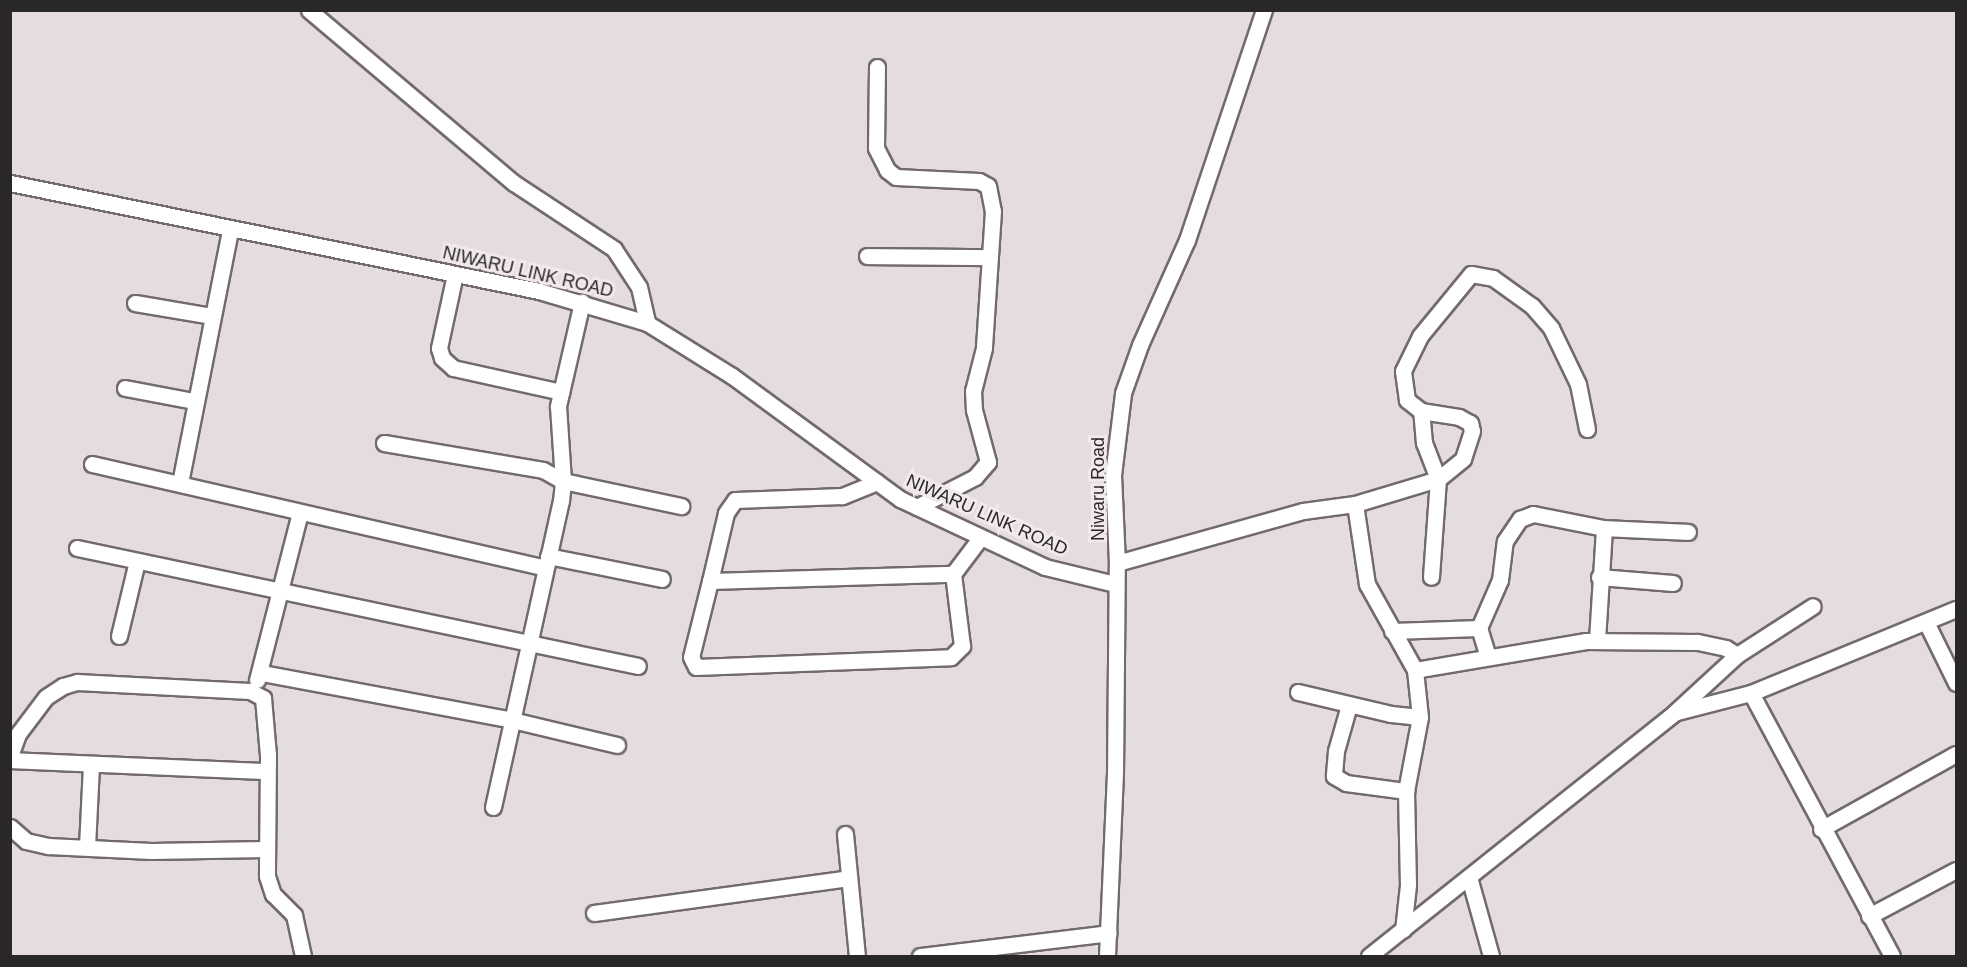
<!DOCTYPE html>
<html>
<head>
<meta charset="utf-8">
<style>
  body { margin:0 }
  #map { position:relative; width:1967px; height:967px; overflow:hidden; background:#e5dcde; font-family:Arial,sans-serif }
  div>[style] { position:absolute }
  .roads { filter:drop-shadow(2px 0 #726a6c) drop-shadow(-2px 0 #726a6c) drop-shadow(0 2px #726a6c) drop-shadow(0 -2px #726a6c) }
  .minor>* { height:15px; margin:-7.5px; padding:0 7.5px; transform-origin:7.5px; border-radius:7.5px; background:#fff }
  span { translate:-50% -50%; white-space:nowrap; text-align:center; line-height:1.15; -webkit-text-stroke:6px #f2e9ec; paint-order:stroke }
  .street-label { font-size:18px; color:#2a2728 }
  .frame { position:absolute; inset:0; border:12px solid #2a2728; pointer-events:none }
</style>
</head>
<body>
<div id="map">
  <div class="roads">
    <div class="minor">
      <i style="left:309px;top:10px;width:268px;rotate:40.2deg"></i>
      <i style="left:514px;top:183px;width:120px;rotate:33.4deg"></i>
      <i style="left:614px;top:249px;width:45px;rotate:56.7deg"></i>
      <i style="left:639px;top:287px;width:37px;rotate:77deg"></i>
      <i style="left:877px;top:67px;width:81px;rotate:90.7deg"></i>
      <i style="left:876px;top:148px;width:25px;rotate:63deg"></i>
      <i style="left:887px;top:170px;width:11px;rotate:38deg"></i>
      <i style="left:896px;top:177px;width:83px;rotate:2.8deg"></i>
      <i style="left:979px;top:181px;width:10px;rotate:29deg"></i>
      <i style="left:988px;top:186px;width:25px;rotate:79deg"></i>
      <i style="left:993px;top:211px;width:137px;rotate:93.8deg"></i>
      <i style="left:984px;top:348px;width:44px;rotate:104.3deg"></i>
      <i style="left:973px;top:391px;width:19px;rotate:87deg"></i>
      <i style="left:974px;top:410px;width:54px;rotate:74.9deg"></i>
      <i style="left:988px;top:462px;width:20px;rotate:131deg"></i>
      <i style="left:975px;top:477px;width:65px;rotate:152.7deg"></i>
      <i style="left:10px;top:183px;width:540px;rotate:11.54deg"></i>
      <i style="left:539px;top:291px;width:113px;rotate:16.5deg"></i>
      <i style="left:647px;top:323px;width:100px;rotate:31.9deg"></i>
      <i style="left:732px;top:376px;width:208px;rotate:36.2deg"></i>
      <i style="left:900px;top:499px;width:160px;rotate:25.1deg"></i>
      <i style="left:1045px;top:567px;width:72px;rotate:13.7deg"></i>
      <i style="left:867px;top:256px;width:123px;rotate:0.5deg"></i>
      <i style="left:455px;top:274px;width:76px;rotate:102.2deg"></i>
      <i style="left:439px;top:348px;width:10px;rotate:73deg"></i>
      <i style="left:442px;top:358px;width:15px;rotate:42deg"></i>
      <i style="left:453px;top:368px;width:111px;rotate:12.5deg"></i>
      <i style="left:135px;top:303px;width:77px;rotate:9.7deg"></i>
      <i style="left:125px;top:388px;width:70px;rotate:10.7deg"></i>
      <i style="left:1421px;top:411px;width:38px;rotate:9deg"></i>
      <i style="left:1459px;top:417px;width:13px;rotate:29deg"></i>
      <i style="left:1470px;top:423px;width:8px;rotate:76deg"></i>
      <i style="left:1472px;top:431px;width:29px;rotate:108deg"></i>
      <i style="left:1463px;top:459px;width:32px;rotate:141deg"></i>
      <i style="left:1438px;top:479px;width:98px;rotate:94.1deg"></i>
      <i style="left:384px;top:443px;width:161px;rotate:9.6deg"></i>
      <i style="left:543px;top:470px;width:23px;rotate:29deg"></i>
      <i style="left:563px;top:481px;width:121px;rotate:12deg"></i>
      <i style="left:92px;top:464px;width:465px;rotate:12.9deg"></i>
      <i style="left:877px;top:482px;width:38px;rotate:158deg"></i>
      <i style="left:842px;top:496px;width:107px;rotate:177.9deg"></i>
      <i style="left:735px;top:500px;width:16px;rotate:125deg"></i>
      <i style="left:726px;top:513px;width:70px;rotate:103.2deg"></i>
      <i style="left:710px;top:581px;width:243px;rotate:-1.7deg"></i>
      <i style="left:953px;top:574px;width:46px;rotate:-52.9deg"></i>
      <i style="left:180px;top:483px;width:258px;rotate:-78.8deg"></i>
      <i style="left:1355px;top:504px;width:87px;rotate:-16.8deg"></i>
      <i style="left:1438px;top:479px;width:39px;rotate:-111deg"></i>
      <i style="left:1424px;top:443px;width:32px;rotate:-95deg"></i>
      <i style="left:1421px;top:411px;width:18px;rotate:-142deg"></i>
      <i style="left:1407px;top:400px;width:29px;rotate:-98deg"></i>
      <i style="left:1403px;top:371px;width:39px;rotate:-64deg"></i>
      <i style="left:1420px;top:336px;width:80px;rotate:-50.6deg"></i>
      <i style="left:1471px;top:274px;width:22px;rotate:10deg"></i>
      <i style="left:1493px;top:278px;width:48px;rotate:35.7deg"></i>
      <i style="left:1532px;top:306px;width:29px;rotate:49deg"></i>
      <i style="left:1551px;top:328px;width:62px;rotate:64.3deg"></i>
      <i style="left:1578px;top:384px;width:46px;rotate:78.7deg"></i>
      <i style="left:77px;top:548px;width:573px;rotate:11.88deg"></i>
      <i style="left:548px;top:556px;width:116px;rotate:11.4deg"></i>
      <i style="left:1117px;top:563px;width:193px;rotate:-15.6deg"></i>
      <i style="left:1303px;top:511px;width:52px;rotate:-7.7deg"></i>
      <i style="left:1355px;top:504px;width:81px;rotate:81.5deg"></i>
      <i style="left:1367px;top:584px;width:98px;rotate:60.8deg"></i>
      <i style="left:1415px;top:670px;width:47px;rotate:83.9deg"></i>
      <i style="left:1420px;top:717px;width:75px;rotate:100.7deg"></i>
      <i style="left:1406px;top:791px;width:94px;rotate:88.8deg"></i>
      <i style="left:1408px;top:885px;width:45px;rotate:96.3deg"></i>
      <i style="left:1599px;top:577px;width:74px;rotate:4.6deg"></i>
      <i style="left:710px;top:581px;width:78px;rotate:104deg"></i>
      <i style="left:691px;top:657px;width:11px;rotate:63deg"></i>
      <i style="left:696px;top:667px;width:255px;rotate:-2.2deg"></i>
      <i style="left:951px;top:657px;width:16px;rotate:-45deg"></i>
      <i style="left:962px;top:646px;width:73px;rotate:-97.1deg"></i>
      <i style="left:1926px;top:622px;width:68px;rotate:63.8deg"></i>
      <i style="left:1392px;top:631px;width:87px;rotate:-2deg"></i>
      <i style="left:119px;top:636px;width:77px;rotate:-76.5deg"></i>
      <i style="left:1597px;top:640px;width:112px;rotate:-86.4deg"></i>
      <i style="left:1737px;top:655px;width:90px;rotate:-32.8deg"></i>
      <i style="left:1488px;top:657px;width:30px;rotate:-107deg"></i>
      <i style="left:1479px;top:628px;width:52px;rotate:-66.4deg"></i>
      <i style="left:1500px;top:580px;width:39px;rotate:-83deg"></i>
      <i style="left:1505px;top:541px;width:27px;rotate:-56deg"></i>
      <i style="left:1520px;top:519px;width:14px;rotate:-21deg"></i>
      <i style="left:1533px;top:514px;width:72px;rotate:11.2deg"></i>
      <i style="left:1604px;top:528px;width:84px;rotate:2.7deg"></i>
      <i style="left:262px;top:673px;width:254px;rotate:10.6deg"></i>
      <i style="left:512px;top:720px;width:108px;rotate:13.4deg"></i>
      <i style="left:257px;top:680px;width:173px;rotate:-75.6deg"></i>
      <i style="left:1298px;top:692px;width:96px;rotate:13.3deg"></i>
      <i style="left:1391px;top:714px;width:29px;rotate:6deg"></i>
      <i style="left:1751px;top:693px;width:222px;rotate:-22.3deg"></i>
      <i style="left:1349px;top:705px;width:48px;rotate:105.8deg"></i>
      <i style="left:1336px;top:751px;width:25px;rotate:95deg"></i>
      <i style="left:1334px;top:776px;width:14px;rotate:30deg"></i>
      <i style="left:1346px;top:783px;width:61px;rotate:7.6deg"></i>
      <i style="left:1677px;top:712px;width:76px;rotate:-14.4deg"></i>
      <i style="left:1751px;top:693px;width:298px;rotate:61.8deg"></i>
      <i style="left:10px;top:756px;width:23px;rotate:-70deg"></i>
      <i style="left:18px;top:734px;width:46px;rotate:-52.9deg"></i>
      <i style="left:46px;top:697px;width:20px;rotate:-33deg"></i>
      <i style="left:63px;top:686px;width:15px;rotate:-16deg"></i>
      <i style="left:77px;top:682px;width:173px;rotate:3deg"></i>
      <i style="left:250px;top:691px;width:15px;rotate:28deg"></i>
      <i style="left:263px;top:698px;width:57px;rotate:85deg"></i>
      <i style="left:268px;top:755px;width:121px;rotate:90.5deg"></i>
      <i style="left:267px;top:876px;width:19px;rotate:72deg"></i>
      <i style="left:273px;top:894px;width:30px;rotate:45deg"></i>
      <i style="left:294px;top:915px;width:42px;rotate:77.6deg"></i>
      <i style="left:10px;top:760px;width:257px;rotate:2.5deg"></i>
      <i style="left:493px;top:807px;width:313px;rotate:-77.5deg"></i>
      <i style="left:561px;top:501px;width:20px;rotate:-84deg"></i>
      <i style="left:563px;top:481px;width:75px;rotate:-93.8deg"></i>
      <i style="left:558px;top:406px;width:107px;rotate:-77deg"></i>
      <i style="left:10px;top:827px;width:21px;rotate:41deg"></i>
      <i style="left:26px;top:841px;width:23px;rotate:13deg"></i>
      <i style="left:48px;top:846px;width:103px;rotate:2.8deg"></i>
      <i style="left:151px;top:851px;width:115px;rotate:-1deg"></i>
      <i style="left:1821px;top:829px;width:154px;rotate:-29.1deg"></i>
      <i style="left:845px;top:834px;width:123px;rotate:84.4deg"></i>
      <i style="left:87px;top:847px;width:83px;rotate:-87.2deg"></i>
      <i style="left:1469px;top:877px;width:82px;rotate:74.4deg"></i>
      <i style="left:594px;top:913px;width:257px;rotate:-7.8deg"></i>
      <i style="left:1869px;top:916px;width:98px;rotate:-27.9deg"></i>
      <i style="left:920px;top:956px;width:190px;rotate:-6.9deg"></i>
      <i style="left:1107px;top:956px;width:182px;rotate:-87.5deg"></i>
      <i style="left:1115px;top:774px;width:211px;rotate:-89.5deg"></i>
      <i style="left:1117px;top:563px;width:88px;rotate:-92.6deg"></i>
      <i style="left:1113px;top:475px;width:83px;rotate:-83deg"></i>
      <i style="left:1123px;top:393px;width:51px;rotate:-70.5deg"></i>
      <i style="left:1140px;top:345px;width:115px;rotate:-65.9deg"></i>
      <i style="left:1187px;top:240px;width:243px;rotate:-71.5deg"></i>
      <i style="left:1369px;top:956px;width:390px;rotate:-38.5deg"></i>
      <i style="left:1674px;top:713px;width:86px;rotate:-42.6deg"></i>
      <i style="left:1737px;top:655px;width:13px;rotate:-148deg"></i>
      <i style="left:1726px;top:648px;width:30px;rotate:-168deg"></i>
      <i style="left:1697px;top:642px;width:111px;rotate:-179.5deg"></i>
      <i style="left:1586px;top:641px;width:173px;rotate:170.4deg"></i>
    </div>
  </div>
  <div class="street-label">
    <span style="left:528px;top:272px;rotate:13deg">NIWARU LINK ROAD</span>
    <span style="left:1098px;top:489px;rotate:-90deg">Niwaru Road</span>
    <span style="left:987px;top:515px;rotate:24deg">NIWARU LINK ROAD</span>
  </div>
  <div class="frame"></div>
</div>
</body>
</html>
